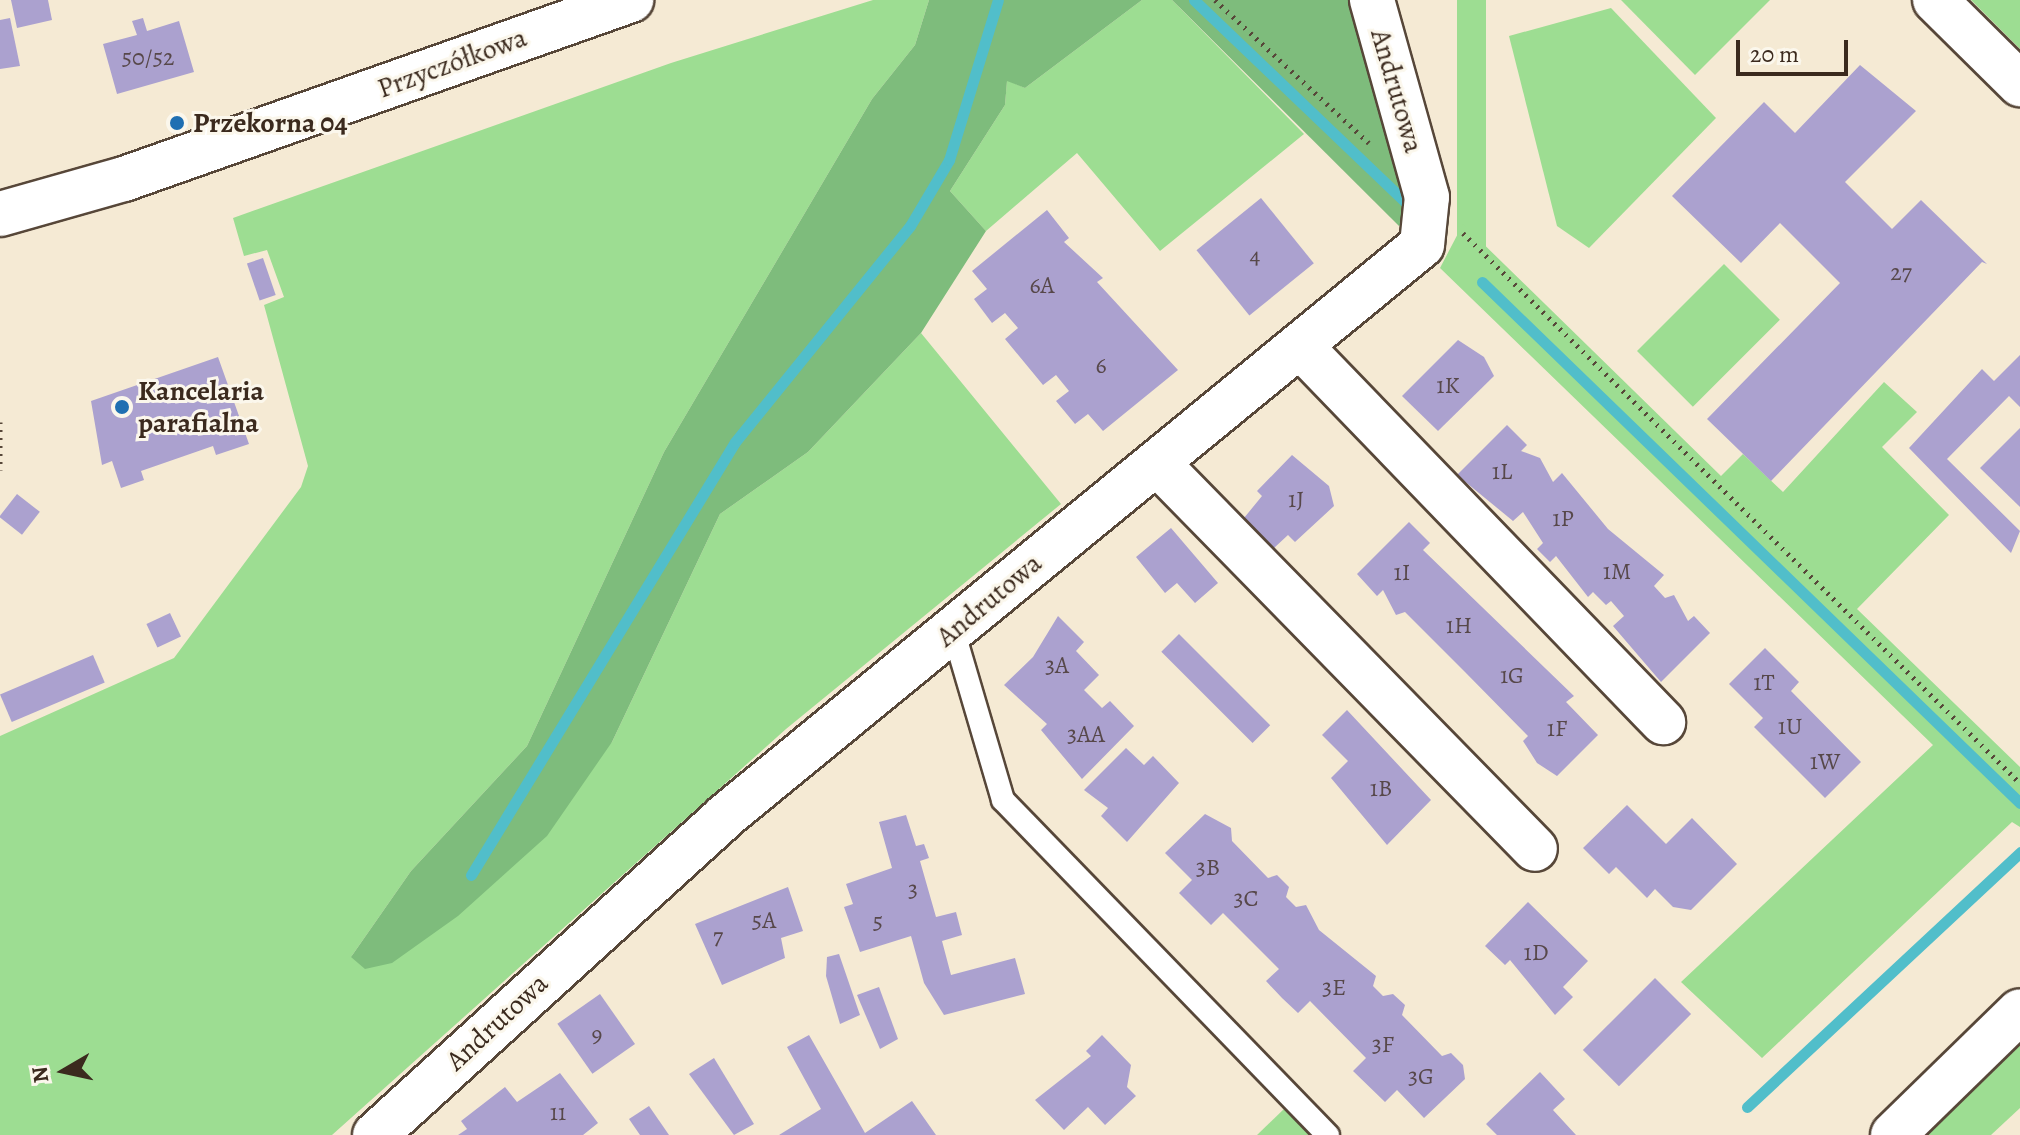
<!DOCTYPE html>
<html>
<head>
<meta charset="utf-8">
<style>
  body { margin:0 }
  #map { position:relative; width:2020px; height:1135px; overflow:hidden; background:#f5ead4; font-family:Alegreya,serif }
  div>[style] { position:absolute }
  .green>* { inset:0; background:#9ddd92; transform-origin:0 0 }
  .forest>* { inset:0; background:#7ebc7c }
  .stream>* { height:11px; margin:-5.5px; padding:0 5.5px; transform-origin:5.5px; border-radius:5.5px; background:#51beca }
  .building>* { inset:0; background:#aba1cf; transform-origin:0 0 }
  .path>* { height:5px; margin-top:-2.5px; transform-origin:0; background:repeating-linear-gradient(90deg,#574739 0 2px,transparent 0 8px) }
  .roads { filter:drop-shadow(2px 0 #574739) drop-shadow(-2px 0 #574739) drop-shadow(0 2px #574739) drop-shadow(0 -2px #574739) }
  .lane>* { height:22px; margin:-11px; padding:0 11px; transform-origin:11px; border-radius:11px; background:#fff }
  .street>* { height:44px; margin:-22px; padding:0 22px; transform-origin:22px; border-radius:22px; background:#fff }
  .secondary>* { height:44px; margin:-22px; padding:0 22px; transform-origin:22px; border-radius:22px; background:#fff }
  .dots>* { width:22px; height:22px; translate:-50% -50%; box-sizing:border-box; border:4px solid #fbf7ec; border-radius:50% }
  span { translate:-50% -50%; white-space:nowrap; text-align:center; line-height:1.15; -webkit-text-stroke:6px #fbf7ec; paint-order:stroke }
  .number-label { font-size:24px; color:#57484a }
  .number-label span { -webkit-text-stroke-width:0 }
  .street-label { font-size:28px; color:#3b2a1e }
  .poi-label { font-size:28px; color:#3b2a1e; font-weight:700 }
  .left { translate:0 -50%; text-align:left }
  .north { position:absolute; left:24px; top:1031px; width:80px; height:80px; -webkit-text-stroke:6px #fbf7ec; paint-order:stroke; rotate:261deg; font-size:22px; font-weight:700; line-height:32px; text-align:center; color:#3b2a1e }
  .north::after { content:''; display:block; margin:auto; width:28px; height:36px; background:#3b2a1e; clip-path:polygon(50% 0,100% 100%,50% 72%,0 100%) }
  .scale { position:absolute; left:1736px; top:40px; width:112px; height:36px; box-sizing:border-box; border:4px solid #3b2a1e; border-top:0; padding-left:10px; font-size:24px; line-height:28px; white-space:nowrap; color:#3b2a1e; -webkit-text-stroke:6px #fbf7ec; paint-order:stroke }
</style>
</head>
<body>
<div id="map">
  <div class="green">
    <i style="clip-path:polygon(873px 0,929px 0,915px 45px,872px 99px,664px 452px,527px 746px,411px 871px,351px 957px,612px 742px,720px 514px,808px 452px,921px 333px,1061px 504px,786px 729px,332px 1135px,0 1135px,0 736px,174px 658px,301px 487px,308px 466px,264px 305px,284px 297px,267px 250px,244px 256px,233px 218px,671px 63px)"></i>
    <i style="clip-path:polygon(1142px 0,1172px 0,1304px 134px,1160px 251px,1077px 153px,986px 231px,950px 191px,1005px 105px,1007px 80px,1025px 88px)"></i>
    <i style="left:1457px;top:0;width:29px;height:248px"></i>
    <i style="clip-path:polygon(1621px 0,1770px 0,1695px 75px)"></i>
    <i style="clip-path:polygon(1971px 0,2020px 0,2020px 49px)"></i>
    <i style="clip-path:polygon(1611px 8px,1716px 118px,1589px 248px,1557px 226px,1509px 36px)"></i>
    <i style="clip-path:polygon(1463px 224px,1721px 476px,1743px 454px,1783px 492px,1884px 382px,1917px 412px,1882px 447px,1949px 515px,1857px 609px,2020px 767px,2020px 827px,2012px 822px,1762px 1058px,1681px 982px,1933px 745px,1440px 268px)"></i>
    <i style="left:1724px;top:264px;width:79px;height:123px;rotate:45deg"></i>
    <i style="clip-path:polygon(2020px 1042px,2020px 1108px,1991px 1135px,1920px 1135px)"></i>
    <i style="clip-path:polygon(1285px 1108px,1312px 1135px,1257px 1135px)"></i>
  </div>
  <div class="forest">
    <i style="clip-path:polygon(929px 0,1142px 0,1025px 88px,1007px 81px,1005px 105px,950px 191px,986px 231px,921px 333px,808px 452px,720px 514px,612px 742px,547px 836px,458px 916px,392px 963px,365px 969px,351px 957px,411px 871px,527px 746px,664px 452px,872px 99px,915px 45px)"></i>
    <i style="clip-path:polygon(1172px 0,1359px 0,1418px 207px,1399px 226px)"></i>
  </div>
  <div class="stream">
    <i style="left:1194px;top:0;width:306px;rotate:43.7deg"></i>
    <i style="left:1482px;top:282px;width:749px;rotate:44.08deg"></i>
    <i style="left:471px;top:875px;width:507px;rotate:-58.63deg"></i>
    <i style="left:735px;top:442px;width:278px;rotate:-51deg"></i>
    <i style="left:910px;top:226px;width:77px;rotate:-59.4deg"></i>
    <i style="left:949px;top:160px;width:167px;rotate:-73deg"></i>
    <i style="left:1747px;top:1107px;width:374px;rotate:-43deg"></i>
  </div>
  <div class="building">
    <i style="clip-path:polygon(11px 0,48px 0,52px 20px,17px 28px)"></i>
    <i style="clip-path:polygon(10px 18px,20px 66px,0 69px,0 20px)"></i>
    <i style="clip-path:polygon(143px 18px,147px 31px,179px 21px,194px 72px,117px 94px,103px 44px,137px 35px,132px 21px)"></i>
    <i style="clip-path:polygon(1860px 65px,1916px 111px,1845px 182px,1892px 229px,1921px 200px,1987px 264px,1982px 262px,1771px 481px,1707px 419px,1840px 283px,1780px 223px,1741px 263px,1672px 196px,1764px 102px,1795px 133px)"></i>
    <i style="left:1261px;top:198px;width:84px;height:83px;rotate:51deg"></i>
    <i style="clip-path:polygon(1047px 210px,1069px 238px,1064px 242px,1103px 278px,1097px 282px,1178px 370px,1103px 431px,1088px 414px,1075px 424px,1056px 401px,1069px 391px,1056px 375px,1043px 385px,1005px 339px,1018px 328px,1005px 313px,992px 323px,974px 299px,987px 289px,972px 271px)"></i>
    <i style="left:263px;top:258px;width:39px;height:17px;rotate:71deg"></i>
    <i style="clip-path:polygon(1458px 340px,1484px 357px,1494px 376px,1438px 431px,1402px 396px)"></i>
    <i style="clip-path:polygon(2020px 355px,2020px 407px,2009px 396px,1947px 459px,2020px 531px,2011px 553px,1909px 448px,1982px 369px,1994px 381px)"></i>
    <i style="clip-path:polygon(218px 357px,249px 444px,216px 455px,213px 446px,141px 471px,144px 480px,121px 488px,112px 461px,102px 465px,91px 401px)"></i>
    <i style="clip-path:polygon(1507px 425px,1527px 445px,1521px 451px,1540px 458px,1553px 482px,1562px 473px,1608px 529px,1664px 575px,1654px 586px,1665px 598px,1674px 595px,1688px 621px,1694px 616px,1710px 633px,1661px 682px,1613px 626px,1624px 616px,1611px 601px,1606px 605px,1593px 592px,1588px 597px,1556px 556px,1550px 562px,1537px 549px,1543px 543px,1523px 512px,1513px 521px,1457px 475px)"></i>
    <i style="clip-path:polygon(2020px 428px,2020px 507px,1980px 468px)"></i>
    <i style="clip-path:polygon(1292px 455px,1329px 486px,1334px 506px,1295px 542px,1288px 535px,1274px 548px,1244px 518px,1262px 496px,1257px 491px)"></i>
    <i style="left:17px;top:494px;width:29px;height:29px;rotate:38deg"></i>
    <i style="clip-path:polygon(1409px 522px,1430px 543px,1423px 550px,1574px 696px,1566px 702px,1598px 735px,1557px 776px,1537px 763px,1523px 741px,1528px 736px,1465px 672px,1405px 612px,1396px 615px,1383px 590px,1377px 596px,1357px 574px)"></i>
    <i style="clip-path:polygon(1171px 528px,1218px 583px,1195px 603px,1177px 583px,1165px 593px,1136px 557px)"></i>
    <i style="left:170px;top:613px;width:26px;height:26px;rotate:65deg"></i>
    <i style="clip-path:polygon(1058px 616px,1084px 642px,1076px 651px,1099px 675px,1084px 690px,1102px 708px,1110px 701px,1134px 726px,1082px 779px,1041px 730px,1047px 724px,1004px 685px,1033px 657px)"></i>
    <i style="left:1179px;top:634px;width:129px;height:25px;rotate:45deg"></i>
    <i style="clip-path:polygon(1765px 648px,1799px 682px,1791px 691px,1861px 762px,1825px 798px,1754px 727px,1763px 718px,1729px 684px)"></i>
    <i style="left:93px;top:655px;width:30px;height:101px;rotate:67deg"></i>
    <i style="clip-path:polygon(1347px 710px,1431px 800px,1387px 845px,1331px 778px,1348px 761px,1322px 735px)"></i>
    <i style="clip-path:polygon(1126px 748px,1144px 765px,1153px 756px,1179px 783px,1127px 842px,1101px 816px,1108px 808px,1084px 790px)"></i>
    <i style="clip-path:polygon(1627px 805px,1666px 844px,1692px 818px,1737px 864px,1691px 910px,1673px 907px,1655px 889px,1647px 898px,1616px 867px,1609px 874px,1583px 848px)"></i>
    <i style="clip-path:polygon(1205px 814px,1231px 828px,1232px 841px,1268px 878px,1277px 875px,1289px 887px,1286px 897px,1296px 907px,1306px 905px,1319px 930px,1376px 976px,1373px 986px,1383px 996px,1393px 994px,1405px 1005px,1402px 1015px,1442px 1056px,1451px 1053px,1463px 1065px,1465px 1079px,1424px 1118px,1397px 1090px,1385px 1102px,1353px 1071px,1366px 1058px,1310px 1001px,1298px 1013px,1282px 998px,1266px 981px,1279px 969px,1223px 913px,1211px 925px,1179px 893px,1192px 880px,1165px 853px)"></i>
    <i style="clip-path:polygon(906px 815px,916px 846px,924px 844px,929px 858px,920px 861px,936px 917px,956px 912px,962px 935px,942px 941px,951px 975px,1015px 958px,1025px 994px,944px 1015px,924px 983px,911px 936px,860px 952px,844px 907px,853px 904px,846px 884px,892px 868px,879px 822px)"></i>
    <i style="clip-path:polygon(788px 887px,803px 931px,781px 938px,785px 958px,722px 985px,695px 924px)"></i>
    <i style="clip-path:polygon(1528px 902px,1588px 961px,1563px 987px,1573px 997px,1555px 1015px,1510px 960px,1505px 965px,1485px 946px)"></i>
    <i style="clip-path:polygon(839px 954px,860px 1015px,840px 1024px,826px 976px,827px 957px)"></i>
    <i style="left:1655px;top:978px;width:51px;height:102px;rotate:45deg"></i>
    <i style="clip-path:polygon(879px 987px,898px 1039px,880px 1049px,857px 995px)"></i>
    <i style="left:600px;top:994px;width:61px;height:52px;rotate:55deg"></i>
    <i style="clip-path:polygon(809px 1035px,865px 1133px,912px 1101px,936px 1135px,779px 1135px,821px 1109px,787px 1047px)"></i>
    <i style="clip-path:polygon(1102px 1035px,1131px 1065px,1127px 1087px,1136px 1096px,1105px 1125px,1088px 1107px,1064px 1130px,1035px 1100px,1091px 1056px,1086px 1051px)"></i>
    <i style="clip-path:polygon(714px 1058px,754px 1124px,734px 1135px,689px 1074px)"></i>
    <i style="clip-path:polygon(1540px 1072px,1565px 1099px,1553px 1110px,1576px 1135px,1497px 1135px,1486px 1124px)"></i>
    <i style="clip-path:polygon(560px 1073px,598px 1123px,583px 1135px,458px 1135px,467px 1129px,461px 1121px,505px 1087px,517px 1102px)"></i>
    <i style="clip-path:polygon(649px 1106px,669px 1135px,640px 1135px,629px 1119px)"></i>
  </div>
  <div class="path">
    <i style="left:1215px;top:0;width:210px;rotate:42.9deg"></i>
    <i style="left:1463px;top:233px;width:783px;rotate:44.64deg"></i>
    <i style="left:0;top:422px;width:48px;rotate:90deg"></i>
  </div>
  <div class="roads">
    <div class="lane">
      <i style="left:953px;top:630px;width:177px;rotate:73.6deg"></i>
      <i style="left:1003px;top:800px;width:467px;rotate:45.9deg"></i>
    </div>
    <div class="street">
      <i style="left:1935px;top:0;width:120px;rotate:44.7deg"></i>
      <i style="left:1300px;top:346px;width:523px;rotate:46.01deg"></i>
      <i style="left:1157px;top:463px;width:540px;rotate:45.6deg"></i>
      <i style="left:375px;top:1135px;width:472px;rotate:-42.3deg"></i>
      <i style="left:724px;top:817px;width:902px;rotate:-39.33deg"></i>
      <i style="left:1422px;top:245px;width:48px;rotate:-84.1deg"></i>
      <i style="left:1427px;top:197px;width:205px;rotate:-105.6deg"></i>
    </div>
    <div class="secondary">
      <i style="left:0;top:214px;width:129px;rotate:-15.8deg"></i>
      <i style="left:124px;top:179px;width:538px;rotate:-19.45deg"></i>
      <i style="left:1893px;top:1135px;width:177px;rotate:-44.3deg"></i>
    </div>
  </div>
  <div class="dots">
    <i style="left:177px;top:123px;background:#1f6fb2"></i>
    <i style="left:122px;top:407px;background:#1f6fb2"></i>
  </div>
  <div class="number-label">
    <span style="left:148px;top:58px">50/52</span>
    <span style="left:1255px;top:256px">4</span>
    <span style="left:1901px;top:273px">27</span>
    <span style="left:1042px;top:286px">6A</span>
    <span style="left:1101px;top:366px">6</span>
    <span style="left:1448px;top:386px">1K</span>
    <span style="left:1502px;top:472px">1L</span>
    <span style="left:1296px;top:500px">1J</span>
    <span style="left:1563px;top:519px">1P</span>
    <span style="left:1617px;top:572px">1M</span>
    <span style="left:1402px;top:573px">1I</span>
    <span style="left:1459px;top:626px">1H</span>
    <span style="left:1057px;top:666px">3A</span>
    <span style="left:1512px;top:676px">1G</span>
    <span style="left:1764px;top:683px">1T</span>
    <span style="left:1790px;top:727px">1U</span>
    <span style="left:1557px;top:729px">1F</span>
    <span style="left:1086px;top:735px">3AA</span>
    <span style="left:1825px;top:762px">1W</span>
    <span style="left:1381px;top:789px">1B</span>
    <span style="left:1208px;top:868px">3B</span>
    <span style="left:913px;top:890px">3</span>
    <span style="left:1246px;top:899px">3C</span>
    <span style="left:764px;top:921px">5A</span>
    <span style="left:878px;top:922px">5</span>
    <span style="left:718px;top:937px">7</span>
    <span style="left:1536px;top:953px">1D</span>
    <span style="left:1334px;top:988px">3E</span>
    <span style="left:597px;top:1035px">9</span>
    <span style="left:1383px;top:1045px">3F</span>
    <span style="left:1421px;top:1077px">3G</span>
    <span style="left:558px;top:1113px">11</span>
  </div>
  <div class="street-label">
    <span style="left:452px;top:63px;rotate:-20deg">Przyczółkowa</span>
    <span style="left:1397px;top:91px;rotate:74deg">Andrutowa</span>
    <span style="left:989px;top:600px;rotate:-40deg">Andrutowa</span>
    <span style="left:497px;top:1022px;rotate:-43deg">Andrutowa</span>
  </div>
  <div class="poi-label">
    <span class="left" style="left:193px;top:123px">Przekorna 04</span>
    <span class="left" style="left:138px;top:407px">Kancelaria<br>parafialna</span>
  </div>
  <div class="north">N</div>
  <div class="scale">20 m</div>
</div>
</body>
</html>
